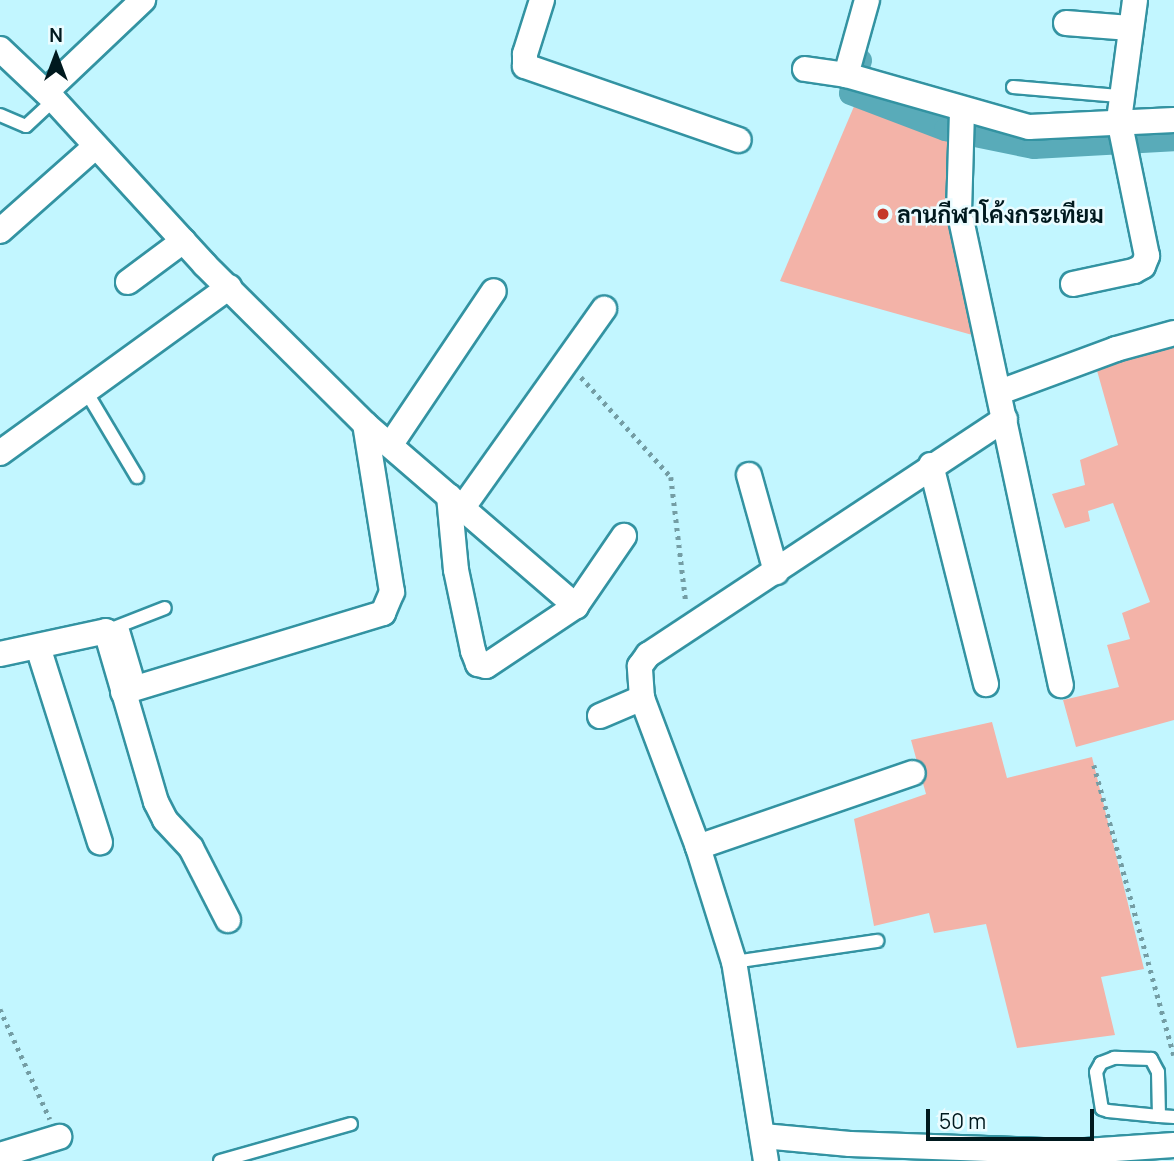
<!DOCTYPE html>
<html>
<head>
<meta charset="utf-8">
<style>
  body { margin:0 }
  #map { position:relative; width:1174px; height:1161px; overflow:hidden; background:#c2f6ff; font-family:Manrope,Sarabun,sans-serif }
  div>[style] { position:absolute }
  .green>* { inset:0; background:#f3b3a8 }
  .canal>* { height:23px; margin:-11.5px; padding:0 11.5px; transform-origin:11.5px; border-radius:11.5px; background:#59abb9 }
  .path>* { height:4.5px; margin-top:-2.25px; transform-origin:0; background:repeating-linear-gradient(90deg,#749da4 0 3.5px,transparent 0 8.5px) }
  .roads { filter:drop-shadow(2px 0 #3393a2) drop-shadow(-2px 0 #3393a2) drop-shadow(0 2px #3393a2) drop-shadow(0 -2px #3393a2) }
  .service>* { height:12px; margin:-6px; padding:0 6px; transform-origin:6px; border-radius:6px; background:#fff }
  .minor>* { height:24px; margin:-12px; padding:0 12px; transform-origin:12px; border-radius:12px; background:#fff }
  .dots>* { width:19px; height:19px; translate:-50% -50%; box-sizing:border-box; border:4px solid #ebfcff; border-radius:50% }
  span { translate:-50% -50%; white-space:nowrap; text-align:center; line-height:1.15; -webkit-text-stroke:5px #ebfcff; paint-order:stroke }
  .poi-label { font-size:23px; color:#00191e; font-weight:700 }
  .left { translate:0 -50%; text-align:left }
  .north { position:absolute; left:21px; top:21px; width:70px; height:70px; -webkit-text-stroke:5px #ebfcff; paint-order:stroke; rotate:0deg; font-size:19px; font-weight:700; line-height:28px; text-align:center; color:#00191e }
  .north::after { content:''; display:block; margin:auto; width:24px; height:32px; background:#00191e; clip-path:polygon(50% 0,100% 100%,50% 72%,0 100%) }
  .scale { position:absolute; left:926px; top:1109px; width:168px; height:32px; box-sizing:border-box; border:4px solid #00191e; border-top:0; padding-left:9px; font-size:21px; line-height:24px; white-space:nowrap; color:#00191e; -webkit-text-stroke:5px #ebfcff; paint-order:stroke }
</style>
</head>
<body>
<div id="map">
  <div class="green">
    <i style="clip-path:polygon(855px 104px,956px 136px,983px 338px,780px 281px)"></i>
    <i style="clip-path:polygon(1174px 339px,1174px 720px,1076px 747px,1063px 700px,1119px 687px,1107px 645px,1130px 639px,1122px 613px,1150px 602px,1113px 503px,1088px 511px,1090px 521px,1065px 528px,1052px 494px,1085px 485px,1080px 460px,1118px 445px,1096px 367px)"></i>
    <i style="clip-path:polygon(992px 722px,1007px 778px,1092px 757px,1144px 969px,1101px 977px,1115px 1035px,1017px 1048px,986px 924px,934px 933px,929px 913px,874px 926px,854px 819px,926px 794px,911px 740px)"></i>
  </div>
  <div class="canal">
    <i style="left:860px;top:60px;width:34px;rotate:107deg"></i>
    <i style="left:850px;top:93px;width:102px;rotate:20.8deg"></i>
    <i style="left:945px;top:129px;width:90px;rotate:11.6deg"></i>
    <i style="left:1033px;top:147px;width:141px;rotate:-3.2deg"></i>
  </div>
  <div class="path">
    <i style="left:581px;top:377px;width:135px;rotate:48deg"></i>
    <i style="left:671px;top:477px;width:126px;rotate:83.2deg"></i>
    <i style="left:1094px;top:765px;width:301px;rotate:74.6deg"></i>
    <i style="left:0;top:1009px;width:121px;rotate:65.6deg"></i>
  </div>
  <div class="roads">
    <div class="service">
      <i style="left:1013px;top:87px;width:106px;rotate:4.9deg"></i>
      <i style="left:0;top:115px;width:28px;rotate:23deg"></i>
      <i style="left:26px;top:126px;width:38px;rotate:-43deg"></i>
      <i style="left:87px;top:393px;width:98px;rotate:59.2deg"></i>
      <i style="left:122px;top:627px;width:49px;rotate:73.4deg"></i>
      <i style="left:106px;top:631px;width:63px;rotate:-21.3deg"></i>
      <i style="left:734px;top:962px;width:145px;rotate:-8.4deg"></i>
      <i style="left:1159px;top:1116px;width:44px;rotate:-91.3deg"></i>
      <i style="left:1158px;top:1072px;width:15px;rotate:-118deg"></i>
      <i style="left:1151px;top:1059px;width:37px;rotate:-178deg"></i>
      <i style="left:1114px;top:1058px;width:14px;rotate:159deg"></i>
      <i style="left:1101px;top:1063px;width:10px;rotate:119deg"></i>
      <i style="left:1096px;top:1072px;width:37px;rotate:81deg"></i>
      <i style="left:1102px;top:1109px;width:6px;rotate:18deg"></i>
      <i style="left:1108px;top:1111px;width:51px;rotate:5.6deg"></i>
      <i style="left:1159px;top:1116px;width:15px;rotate:4deg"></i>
      <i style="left:220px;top:1161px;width:136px;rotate:-15.8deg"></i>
    </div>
    <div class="minor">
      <i style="left:542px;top:0;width:57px;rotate:107.5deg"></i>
      <i style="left:525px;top:54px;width:12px;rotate:90deg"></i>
      <i style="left:525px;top:66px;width:226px;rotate:19.1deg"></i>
      <i style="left:867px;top:0;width:78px;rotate:105.6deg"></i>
      <i style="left:846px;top:75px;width:190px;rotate:15.9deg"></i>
      <i style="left:1029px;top:127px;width:145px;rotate:-2.8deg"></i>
      <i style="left:1066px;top:23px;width:64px;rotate:4.5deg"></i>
      <i style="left:0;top:49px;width:74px;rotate:43.4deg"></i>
      <i style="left:54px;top:100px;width:224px;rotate:47.5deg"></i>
      <i style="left:205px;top:265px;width:226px;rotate:44.8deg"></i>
      <i style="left:365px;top:424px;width:279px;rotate:40.8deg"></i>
      <i style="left:805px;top:69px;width:41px;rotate:8.3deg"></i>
      <i style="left:46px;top:92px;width:134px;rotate:-43.5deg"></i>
      <i style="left:962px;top:111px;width:99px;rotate:91.7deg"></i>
      <i style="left:959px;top:210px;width:486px;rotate:77.9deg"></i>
      <i style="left:0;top:231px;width:127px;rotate:-41.5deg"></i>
      <i style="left:128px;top:282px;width:69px;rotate:-36.7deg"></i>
      <i style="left:1073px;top:284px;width:62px;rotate:-12deg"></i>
      <i style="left:1134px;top:271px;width:10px;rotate:-29deg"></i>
      <i style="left:1143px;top:266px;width:11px;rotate:-68deg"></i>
      <i style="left:1147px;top:256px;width:139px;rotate:-101.6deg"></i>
      <i style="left:1119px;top:120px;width:121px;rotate:-82.4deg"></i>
      <i style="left:1000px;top:392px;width:124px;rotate:-20.3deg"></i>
      <i style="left:1116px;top:349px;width:60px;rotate:-15.4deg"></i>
      <i style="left:391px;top:444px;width:184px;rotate:-56.1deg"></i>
      <i style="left:0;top:453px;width:283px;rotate:-35.9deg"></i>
      <i style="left:931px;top:465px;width:226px;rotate:75.9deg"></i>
      <i style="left:749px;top:475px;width:101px;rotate:74.4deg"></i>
      <i style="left:449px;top:496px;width:74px;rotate:84.6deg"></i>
      <i style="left:456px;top:570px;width:83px;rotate:78.1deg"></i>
      <i style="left:473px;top:651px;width:14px;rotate:69deg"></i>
      <i style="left:478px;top:664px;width:8px;rotate:14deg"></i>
      <i style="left:486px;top:666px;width:108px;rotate:-33.7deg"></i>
      <i style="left:576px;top:606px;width:85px;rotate:-55.6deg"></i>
      <i style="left:461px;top:510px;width:247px;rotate:-54.6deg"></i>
      <i style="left:38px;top:647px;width:205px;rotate:72.4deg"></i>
      <i style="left:0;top:654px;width:108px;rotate:-12.2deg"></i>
      <i style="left:106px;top:631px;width:178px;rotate:73.7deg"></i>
      <i style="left:156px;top:802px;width:20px;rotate:63deg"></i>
      <i style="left:165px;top:820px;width:38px;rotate:47deg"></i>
      <i style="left:191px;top:848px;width:81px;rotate:62.8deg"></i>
      <i style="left:123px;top:692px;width:272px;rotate:-16.9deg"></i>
      <i style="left:383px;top:613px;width:23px;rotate:-67deg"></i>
      <i style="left:392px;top:592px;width:170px;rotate:-99.1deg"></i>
      <i style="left:600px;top:716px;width:46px;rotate:-23.2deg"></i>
      <i style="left:698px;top:847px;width:227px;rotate:-19deg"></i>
      <i style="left:763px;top:1136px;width:87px;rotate:5.3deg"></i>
      <i style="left:850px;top:1144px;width:221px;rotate:2.1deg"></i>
      <i style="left:1071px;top:1152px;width:103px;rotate:-3.9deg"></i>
      <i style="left:0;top:1155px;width:62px;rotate:-17deg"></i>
      <i style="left:766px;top:1161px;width:202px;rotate:-99.1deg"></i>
      <i style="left:734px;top:962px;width:121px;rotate:-107.4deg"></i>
      <i style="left:698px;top:847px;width:159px;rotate:-110.6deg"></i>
      <i style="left:642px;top:698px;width:32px;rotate:-94deg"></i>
      <i style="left:640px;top:666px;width:14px;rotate:-54deg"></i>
      <i style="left:648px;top:655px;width:428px;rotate:-33.5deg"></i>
    </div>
  </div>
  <div class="dots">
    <i style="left:883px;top:214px;background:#c5382a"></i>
  </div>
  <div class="poi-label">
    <span class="left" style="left:897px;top:214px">ลานกีฬาโค้งกระเทียม</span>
  </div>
  <div class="north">N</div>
  <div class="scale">50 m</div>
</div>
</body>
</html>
